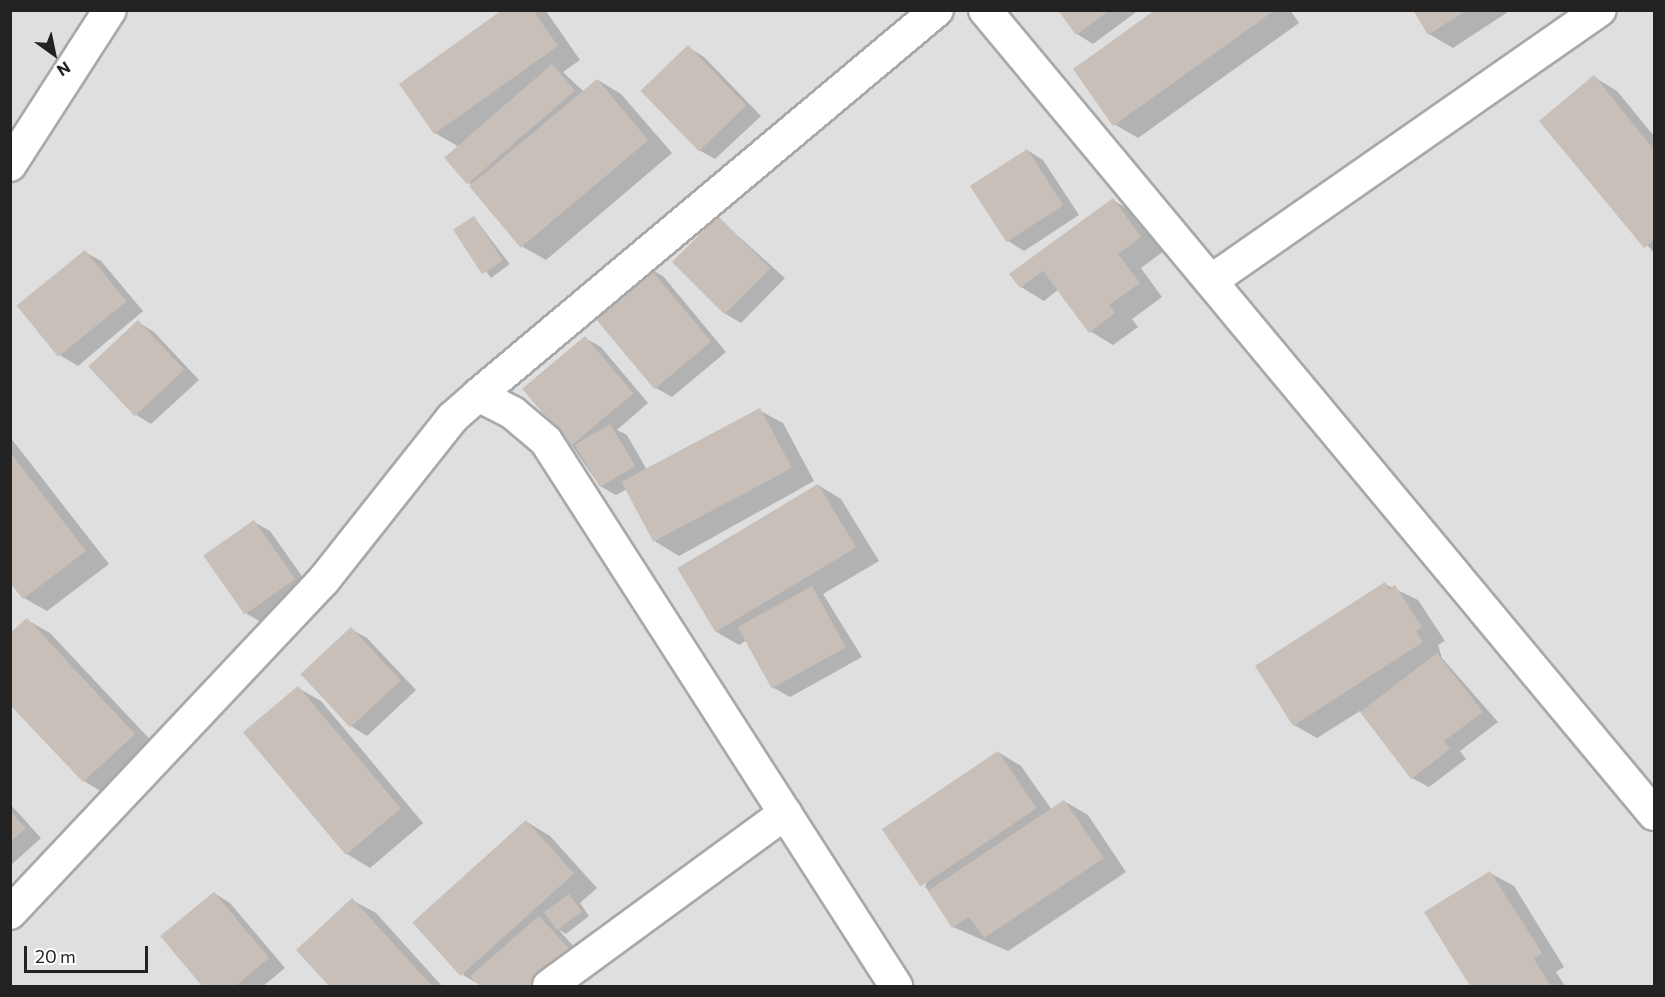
<!DOCTYPE html>
<html>
<head>
<meta charset="utf-8">
<style>
  body { margin:0 }
  #map { position:relative; width:1665px; height:997px; overflow:hidden; background:#f2efe9; font-family:Commissioner,sans-serif }
  div>[style] { position:absolute }
  .residential>* { inset:0; background:#e0dfdf; transform-origin:0 0 }
  .shadow>* { inset:0; background:#0003; transform-origin:0 0 }
  .building>* { inset:0; background:#c7bfb8; transform-origin:0 0 }
  .roads { filter:drop-shadow(2px 0 #a9a9a9) drop-shadow(-2px 0 #a9a9a9) drop-shadow(0 2px #a9a9a9) drop-shadow(0 -2px #a9a9a9) }
  .street>* { height:32px; margin:-16px; padding:0 16px; transform-origin:16px; border-radius:16px; background:#fff }
  span { translate:-50% -50%; white-space:nowrap; text-align:center; line-height:1.15; -webkit-text-stroke:4.5px #fff; paint-order:stroke }
  .frame { position:absolute; inset:0; border:12px solid #222; pointer-events:none }
  .north { position:absolute; left:24px; top:24px; width:60px; height:60px; -webkit-text-stroke:4px #fff; paint-order:stroke; rotate:147deg; font-size:16px; font-weight:700; line-height:24px; text-align:center; color:#222 }
  .north::after { content:''; display:block; margin:auto; width:21px; height:27px; background:#222; clip-path:polygon(50% 0,100% 100%,50% 72%,0 100%) }
  .scale { position:absolute; left:24px; top:946px; width:124px; height:27px; box-sizing:border-box; border:3px solid #222; border-top:0; padding-left:8px; font-size:18px; line-height:21px; white-space:nowrap; color:#222; -webkit-text-stroke:4px #fff; paint-order:stroke }
</style>
</head>
<body>
<div id="map">
  <div class="residential">
    <i style="left:11px;top:11px;width:1643px;height:975px"></i>
  </div>
  <div class="shadow">
    <i style="clip-path:polygon(504px 10px,546px 11px,580px 60px,563px 72px,584px 92px,598px 80px,621px 94px,672px 153px,546px 260px,523px 247px,470px 184px,461px 148px,435px 133px,401px 85px)"></i>
    <i style="clip-path:polygon(1059px 10px,1139px 10px,1093px 44px,1077px 34px)"></i>
    <i style="clip-path:polygon(1157px 10px,1290px 10px,1299px 23px,1138px 138px,1114px 124px)"></i>
    <i style="clip-path:polygon(1414px 10px,1511px 10px,1453px 48px,1429px 34px)"></i>
    <i style="clip-path:polygon(688px 47px,704px 57px,761px 116px,715px 159px,699px 150px)"></i>
    <i style="clip-path:polygon(1594px 77px,1617px 91px,1654px 136px,1654px 253px,1541px 121px)"></i>
    <i style="clip-path:polygon(1027px 150px,1043px 160px,1079px 215px,1024px 251px,1008px 241px)"></i>
    <i style="clip-path:polygon(1113px 200px,1136px 214px,1164px 251px,1141px 268px,1162px 297px,1132px 319px,1138px 327px,1113px 345px,1090px 331px,1059px 289px,1044px 301px,1021px 287px)"></i>
    <i style="left:474px;top:217px;width:59px;height:23px;rotate:53deg"></i>
    <i style="clip-path:polygon(718px 218px,785px 278px,741px 323px,724px 313px)"></i>
    <i style="clip-path:polygon(85px 252px,101px 261px,143px 311px,78px 366px,61px 356px,20px 307px)"></i>
    <i style="clip-path:polygon(647px 267px,663px 276px,726px 352px,672px 397px,656px 388px)"></i>
    <i style="clip-path:polygon(138px 322px,154px 332px,199px 380px,151px 424px,135px 414px)"></i>
    <i style="clip-path:polygon(585px 338px,601px 347px,648px 403px,617px 430px,627px 435px,647px 470px,759px 410px,783px 423px,814px 481px,679px 556px,656px 542px,627px 489px,616px 495px,600px 486px,572px 446px)"></i>
    <i style="clip-path:polygon(10px 437px,109px 564px,47px 611px,24px 598px,10px 580px)"></i>
    <i style="clip-path:polygon(818px 485px,841px 499px,879px 561px,823px 594px,862px 657px,790px 697px,774px 688px,747px 640px,739px 645px,715px 631px,678px 568px)"></i>
    <i style="clip-path:polygon(254px 522px,270px 531px,311px 589px,263px 623px,247px 614px)"></i>
    <i style="clip-path:polygon(1385px 584px,1418px 600px,1445px 641px,1438px 645px,1442px 658px,1498px 722px,1460px 751px,1466px 759px,1429px 787px,1412px 778px,1360px 711px,1317px 738px,1294px 725px)"></i>
    <i style="clip-path:polygon(27px 620px,50px 633px,158px 748px,107px 795px,84px 781px)"></i>
    <i style="clip-path:polygon(351px 629px,367px 638px,416px 690px,367px 736px,351px 726px,303px 675px)"></i>
    <i style="clip-path:polygon(298px 688px,321px 701px,423px 823px,370px 868px,347px 854px)"></i>
    <i style="clip-path:polygon(998px 752px,1021px 766px,1052px 810px,1064px 801px,1088px 815px,1126px 872px,1008px 951px,953px 927px,925px 886px)"></i>
    <i style="clip-path:polygon(10px 804px,41px 838px,10px 866px)"></i>
    <i style="clip-path:polygon(527px 822px,550px 836px,597px 888px,580px 903px,589px 916px,566px 934px,558px 929px,592px 967px,570px 986px,482px 986px,463px 975px)"></i>
    <i style="clip-path:polygon(1490px 873px,1514px 886px,1564px 967px,1556px 972px,1565px 986px,1472px 986px,1426px 913px)"></i>
    <i style="clip-path:polygon(214px 893px,230px 903px,285px 968px,263px 986px,204px 986px,162px 936px)"></i>
    <i style="clip-path:polygon(352px 900px,376px 913px,442px 986px,332px 986px,298px 950px)"></i>
  </div>
  <div class="building">
    <i style="clip-path:polygon(502px 10px,533px 10px,558px 46px,434px 134px,399px 84px)"></i>
    <i style="clip-path:polygon(1058px 10px,1110px 10px,1076px 35px)"></i>
    <i style="clip-path:polygon(1155px 10px,1275px 10px,1113px 126px,1073px 69px)"></i>
    <i style="clip-path:polygon(1413px 10px,1467px 10px,1428px 35px)"></i>
    <i style="left:688px;top:45px;width:84px;height:66px;rotate:46deg"></i>
    <i style="left:552px;top:64px;width:35px;height:143px;rotate:49deg"></i>
    <i style="clip-path:polygon(1594px 75px,1654px 150px,1654px 240px,1644px 248px,1539px 121px)"></i>
    <i style="left:597px;top:79px;width:80px;height:167px;rotate:50deg"></i>
    <i style="left:1027px;top:149px;width:67px;height:68px;rotate:57deg"></i>
    <i style="clip-path:polygon(1113px 198px,1141px 237px,1118px 254px,1140px 283px,1109px 305px,1115px 313px,1089px 333px,1043px 271px,1020px 288px,1009px 274px)"></i>
    <i style="left:474px;top:216px;width:53px;height:25px;rotate:57deg"></i>
    <i style="left:718px;top:216px;width:74px;height:65px;rotate:45deg"></i>
    <i style="left:85px;top:250px;width:66px;height:88px;rotate:51deg"></i>
    <i style="left:647px;top:265px;width:100px;height:74px;rotate:50deg"></i>
    <i style="left:138px;top:320px;width:68px;height:68px;rotate:47deg"></i>
    <i style="left:585px;top:336px;width:75px;height:82px;rotate:50deg"></i>
    <i style="left:760px;top:408px;width:68px;height:157px;rotate:62deg"></i>
    <i style="left:610px;top:424px;width:49px;height:41px;rotate:59deg"></i>
    <i style="clip-path:polygon(10px 452px,86px 551px,23px 599px,10px 583px)"></i>
    <i style="left:818px;top:484px;width:74px;height:164px;rotate:59deg"></i>
    <i style="left:254px;top:520px;width:72px;height:62px;rotate:55deg"></i>
    <i style="clip-path:polygon(1385px 582px,1389px 589px,1395px 585px,1422px 627px,1416px 631px,1423px 642px,1293px 726px,1255px 666px)"></i>
    <i style="left:812px;top:586px;width:70px;height:85px;rotate:61deg"></i>
    <i style="clip-path:polygon(27px 618px,135px 734px,83px 782px,10px 705px,10px 633px)"></i>
    <i style="left:351px;top:627px;width:73px;height:69px;rotate:47deg"></i>
    <i style="clip-path:polygon(1437px 653px,1483px 712px,1444px 741px,1450px 749px,1411px 779px,1360px 712px)"></i>
    <i style="left:298px;top:686px;width:160px;height:72px;rotate:50deg"></i>
    <i style="left:998px;top:751px;width:69px;height:140px;rotate:56deg"></i>
    <i style="clip-path:polygon(1064px 800px,1104px 858px,984px 938px,969px 917px,952px 928px,928px 891px)"></i>
    <i style="clip-path:polygon(10px 811px,26px 828px,10px 842px)"></i>
    <i style="left:526px;top:820px;width:72px;height:153px;rotate:48deg"></i>
    <i style="clip-path:polygon(1490px 871px,1542px 953px,1534px 959px,1551px 986px,1470px 986px,1424px 912px)"></i>
    <i style="clip-path:polygon(214px 892px,269px 958px,236px 986px,202px 986px,160px 936px)"></i>
    <i style="left:569px;top:894px;width:22px;height:31px;rotate:54deg"></i>
    <i style="clip-path:polygon(352px 898px,432px 986px,329px 986px,296px 950px)"></i>
    <i style="clip-path:polygon(539px 916px,577px 957px,544px 986px,480px 986px,470px 976px)"></i>
  </div>
  <div class="roads">
    <div class="street">
      <i style="left:985px;top:10px;width:1046px;rotate:50.24deg"></i>
      <i style="left:10px;top:165px;width:184px;rotate:-57.2deg"></i>
      <i style="left:1211px;top:281px;width:474px;rotate:-34.9deg"></i>
      <i style="left:478px;top:395px;width:599px;rotate:-39.99deg"></i>
      <i style="left:10px;top:913px;width:456px;rotate:-46.7deg"></i>
      <i style="left:323px;top:581px;width:208px;rotate:-51.6deg"></i>
      <i style="left:452px;top:418px;width:35px;rotate:-41deg"></i>
      <i style="left:478px;top:395px;width:39px;rotate:27deg"></i>
      <i style="left:513px;top:413px;width:43px;rotate:40.3deg"></i>
      <i style="left:546px;top:441px;width:648px;rotate:57.29deg"></i>
      <i style="left:549px;top:986px;width:293px;rotate:-36.2deg"></i>
    </div>
  </div>
  <div class="frame"></div>
  <div class="north">N</div>
  <div class="scale">20 m</div>
</div>
</body>
</html>
